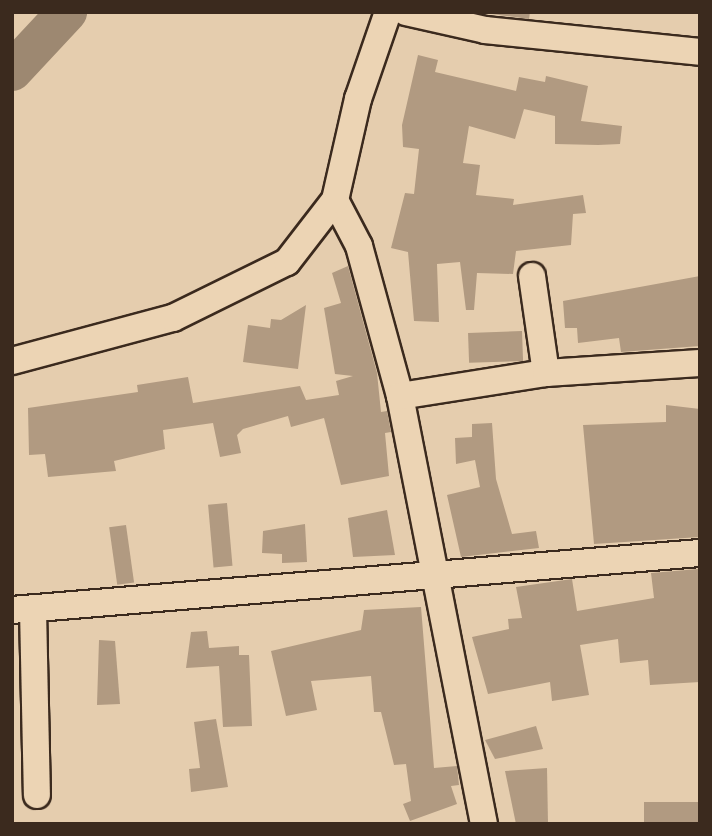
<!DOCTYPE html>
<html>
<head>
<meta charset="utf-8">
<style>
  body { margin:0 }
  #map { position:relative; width:712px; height:836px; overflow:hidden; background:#e5cdae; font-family:Dekko,sans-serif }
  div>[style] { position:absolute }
  .river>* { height:40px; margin:-20px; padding:0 20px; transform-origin:20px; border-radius:20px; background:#9d8871 }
  .building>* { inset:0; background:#b19a81; transform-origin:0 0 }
  .roads { filter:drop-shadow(2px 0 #3b2a1e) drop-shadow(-2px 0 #3b2a1e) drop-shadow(0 2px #3b2a1e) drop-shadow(0 -2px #3b2a1e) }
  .minor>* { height:26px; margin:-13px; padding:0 13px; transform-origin:13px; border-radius:13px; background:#ecd4b4 }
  span { translate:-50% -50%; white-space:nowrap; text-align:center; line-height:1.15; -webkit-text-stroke:5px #ecd4b4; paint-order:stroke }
  .frame { position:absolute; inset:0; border:14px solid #3b2a1e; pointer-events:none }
</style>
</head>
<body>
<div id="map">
  <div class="river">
    <i style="left:12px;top:71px;width:81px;rotate:-47deg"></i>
  </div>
  <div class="building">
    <i style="clip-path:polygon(478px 12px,530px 12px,529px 19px)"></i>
    <i style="clip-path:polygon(418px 55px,438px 60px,435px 72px,516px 91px,519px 77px,545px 82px,546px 76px,588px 86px,581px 121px,622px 126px,620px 144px,598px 145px,555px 144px,555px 116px,524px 109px,515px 139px,469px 126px,463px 163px,480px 165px,476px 195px,514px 199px,513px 205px,583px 195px,586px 213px,573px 214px,571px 245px,516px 251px,513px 274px,477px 273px,474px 310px,466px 310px,460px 262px,437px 264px,439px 322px,414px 321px,408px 252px,391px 248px,405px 193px,414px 194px,419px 149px,403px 147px,402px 125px)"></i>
    <i style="clip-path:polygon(348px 266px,377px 373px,381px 412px,387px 411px,391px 432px,385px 433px,389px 476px,341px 485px,324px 418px,291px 427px,288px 416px,243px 429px,237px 435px,241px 453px,220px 457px,213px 423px,163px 430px,165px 449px,114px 461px,116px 471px,48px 477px,45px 454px,29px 455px,28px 408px,138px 392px,137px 385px,188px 377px,193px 403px,300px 386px,306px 400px,339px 395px,336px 381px,353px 376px,335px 374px,324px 308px,341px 303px,332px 273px)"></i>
    <i style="clip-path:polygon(700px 276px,700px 346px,621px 352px,619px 338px,578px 343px,577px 328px,565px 328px,563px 301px)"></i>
    <i style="clip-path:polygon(306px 305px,298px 369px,243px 362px,248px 325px,270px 328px,271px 319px,281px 320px)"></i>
    <i style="left:522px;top:331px;width:30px;height:54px;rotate:88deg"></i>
    <i style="clip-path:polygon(666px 405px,700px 409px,700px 537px,594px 544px,583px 425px,666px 422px)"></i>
    <i style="clip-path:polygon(492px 423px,496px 479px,512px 534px,536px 531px,539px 548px,461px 557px,447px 495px,480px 487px,475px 460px,456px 464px,455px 438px,472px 437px,472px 424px)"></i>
    <i style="left:227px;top:503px;width:63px;height:19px;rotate:85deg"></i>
    <i style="clip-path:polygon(387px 510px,395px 555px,353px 557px,348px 518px)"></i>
    <i style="clip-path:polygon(305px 524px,307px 562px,282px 563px,282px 554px,262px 553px,263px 531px)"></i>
    <i style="left:126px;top:525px;width:58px;height:17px;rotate:82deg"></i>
    <i style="clip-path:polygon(698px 569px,700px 682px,650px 685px,648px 660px,620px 663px,618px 639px,580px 645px,589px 695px,552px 701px,550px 682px,488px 694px,472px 637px,509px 629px,508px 619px,522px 618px,516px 587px,572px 579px,577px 611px,654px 598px,651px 573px)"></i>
    <i style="clip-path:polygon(421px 607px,434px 768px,457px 766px,459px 785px,451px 786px,457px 804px,410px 821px,403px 804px,411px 801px,406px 764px,394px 765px,381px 712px,374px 712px,371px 676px,311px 681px,317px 710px,286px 716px,271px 651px,361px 630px,364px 610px)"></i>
    <i style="clip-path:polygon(207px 631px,209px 648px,239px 646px,239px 655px,249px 655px,252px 726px,223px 727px,219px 666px,186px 668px,191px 632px)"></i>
    <i style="clip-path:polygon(99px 640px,115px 641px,120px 704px,97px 705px)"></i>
    <i style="clip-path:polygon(216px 719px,228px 787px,191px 792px,189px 769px,200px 768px,194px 722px)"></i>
    <i style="clip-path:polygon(536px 726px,543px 749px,495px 759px,485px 740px)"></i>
    <i style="clip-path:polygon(547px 768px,548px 824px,516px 824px,505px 771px)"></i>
    <i style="left:700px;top:802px;width:22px;height:56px;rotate:90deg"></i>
  </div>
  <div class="roads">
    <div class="minor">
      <i style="left:406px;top:12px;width:81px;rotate:12.8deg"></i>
      <i style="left:485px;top:30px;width:216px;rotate:5.8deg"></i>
      <i style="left:335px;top:200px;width:52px;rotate:62.4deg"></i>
      <i style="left:359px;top:246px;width:156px;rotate:74.7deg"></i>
      <i style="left:400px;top:396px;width:436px;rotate:78.9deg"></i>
      <i style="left:532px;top:276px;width:98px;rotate:81.8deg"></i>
      <i style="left:12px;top:361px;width:167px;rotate:-15deg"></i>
      <i style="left:173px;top:318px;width:127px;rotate:-26.2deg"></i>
      <i style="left:287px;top:262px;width:78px;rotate:-52.3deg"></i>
      <i style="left:335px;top:200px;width:104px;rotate:-77.2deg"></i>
      <i style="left:358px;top:99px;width:92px;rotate:-71deg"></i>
      <i style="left:400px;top:396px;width:148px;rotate:-9deg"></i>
      <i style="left:546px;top:373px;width:154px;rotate:-3.7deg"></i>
      <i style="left:33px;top:609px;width:186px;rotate:88.8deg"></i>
      <i style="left:12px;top:610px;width:690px;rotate:-4.74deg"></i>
    </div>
  </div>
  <div class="frame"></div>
</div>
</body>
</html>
